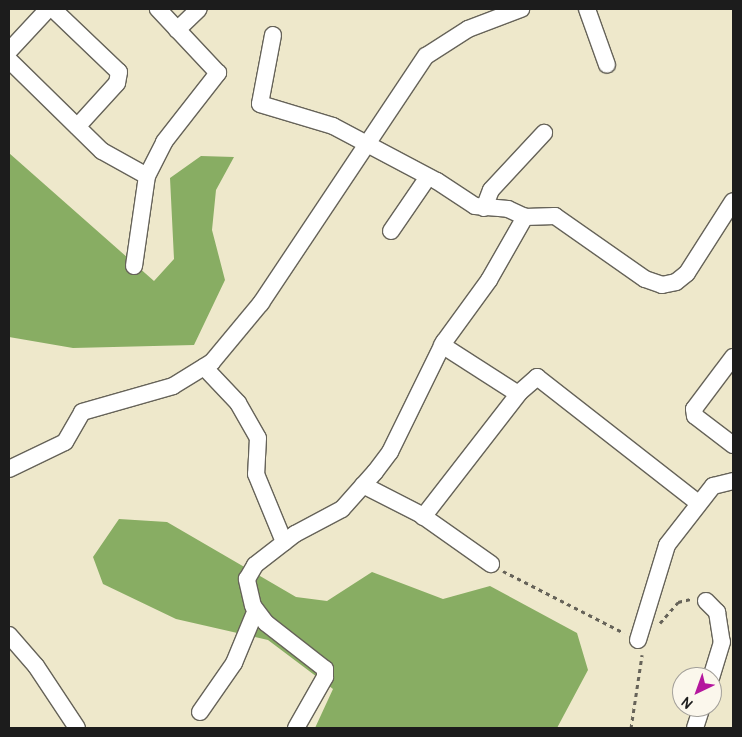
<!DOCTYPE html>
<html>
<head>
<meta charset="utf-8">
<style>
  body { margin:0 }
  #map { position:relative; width:742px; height:737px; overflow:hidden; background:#eee8cb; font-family:Pangolin,sans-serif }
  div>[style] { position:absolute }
  .forest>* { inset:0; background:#88ad63 }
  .path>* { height:3px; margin-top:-1.5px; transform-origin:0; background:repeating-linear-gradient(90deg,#666359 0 4px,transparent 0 8px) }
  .roads { filter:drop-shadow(1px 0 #666359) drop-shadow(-1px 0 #666359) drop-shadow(0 1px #666359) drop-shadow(0 -1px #666359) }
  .street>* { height:16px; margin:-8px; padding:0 8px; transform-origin:8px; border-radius:8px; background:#fff }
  span { translate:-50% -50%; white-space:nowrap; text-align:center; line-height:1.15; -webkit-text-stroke:4px #fbf7ec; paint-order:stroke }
  .frame { position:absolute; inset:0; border:10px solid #1c1c1c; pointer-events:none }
  .north { position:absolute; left:672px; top:667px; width:50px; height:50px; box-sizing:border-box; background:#fbf7ec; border:1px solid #a29f99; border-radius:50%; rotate:222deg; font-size:14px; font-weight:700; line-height:20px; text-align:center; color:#1c1c1c }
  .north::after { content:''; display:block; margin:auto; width:18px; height:22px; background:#b5179e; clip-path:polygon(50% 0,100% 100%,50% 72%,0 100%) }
</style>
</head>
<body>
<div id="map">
  <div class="forest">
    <i style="clip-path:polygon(9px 153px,154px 281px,174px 259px,170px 178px,201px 156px,234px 157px,216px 190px,212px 230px,225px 280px,194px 345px,73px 348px,9px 337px)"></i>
    <i style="clip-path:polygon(119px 519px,167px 522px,296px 597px,327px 601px,372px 572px,443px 599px,490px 586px,577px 633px,588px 670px,557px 728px,315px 728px,333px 689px,268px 640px,176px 619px,103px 584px,93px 557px)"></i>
  </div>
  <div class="path">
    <i style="left:503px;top:571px;width:136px;rotate:27.1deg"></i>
    <i style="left:660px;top:623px;width:28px;rotate:-49deg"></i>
    <i style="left:678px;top:602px;width:13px;rotate:-13deg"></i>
    <i style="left:631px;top:728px;width:74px;rotate:-81.4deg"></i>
  </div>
  <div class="roads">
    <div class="street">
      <i style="left:53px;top:9px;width:91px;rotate:43.7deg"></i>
      <i style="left:119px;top:72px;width:11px;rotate:100deg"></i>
      <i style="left:117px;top:83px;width:59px;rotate:132.3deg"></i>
      <i style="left:587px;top:9px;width:59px;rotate:70.3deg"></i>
      <i style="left:177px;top:30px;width:30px;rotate:-44deg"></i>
      <i style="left:273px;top:35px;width:70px;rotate:100.7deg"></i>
      <i style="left:260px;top:104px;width:76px;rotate:16.8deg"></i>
      <i style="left:333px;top:126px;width:118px;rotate:27.9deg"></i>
      <i style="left:437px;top:181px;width:45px;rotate:33.3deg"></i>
      <i style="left:475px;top:206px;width:33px;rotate:5deg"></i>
      <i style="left:508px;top:209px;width:19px;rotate:25deg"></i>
      <i style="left:9px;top:51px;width:57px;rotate:-47.1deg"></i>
      <i style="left:9px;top:60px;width:130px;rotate:44.4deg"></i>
      <i style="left:102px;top:151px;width:51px;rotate:29.1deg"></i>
      <i style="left:484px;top:208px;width:19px;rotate:-69deg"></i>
      <i style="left:491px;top:190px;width:78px;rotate:-47.1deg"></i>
      <i style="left:391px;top:231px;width:65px;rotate:-55.6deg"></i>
      <i style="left:134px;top:266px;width:91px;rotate:-81.8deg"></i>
      <i style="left:147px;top:176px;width:38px;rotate:-63deg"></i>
      <i style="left:164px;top:142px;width:88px;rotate:-52deg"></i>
      <i style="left:218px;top:73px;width:88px;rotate:-133.2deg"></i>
      <i style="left:442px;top:345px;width:90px;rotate:32.8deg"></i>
      <i style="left:733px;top:357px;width:65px;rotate:126.9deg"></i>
      <i style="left:694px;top:409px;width:7px;rotate:82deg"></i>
      <i style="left:695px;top:416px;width:48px;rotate:37.3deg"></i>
      <i style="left:204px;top:367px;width:50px;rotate:46.6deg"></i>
      <i style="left:238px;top:403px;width:40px;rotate:60.3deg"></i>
      <i style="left:258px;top:438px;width:36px;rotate:93deg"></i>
      <i style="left:256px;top:474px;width:74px;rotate:67.6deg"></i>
      <i style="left:9px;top:469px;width:62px;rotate:-25.7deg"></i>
      <i style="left:65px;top:442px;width:34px;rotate:-60deg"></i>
      <i style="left:82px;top:412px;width:95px;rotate:-15.9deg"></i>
      <i style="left:173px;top:386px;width:46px;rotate:-31.6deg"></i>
      <i style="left:212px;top:362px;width:77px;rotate:-50.3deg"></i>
      <i style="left:261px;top:303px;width:297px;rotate:-56.3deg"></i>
      <i style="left:426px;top:56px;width:50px;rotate:-32.7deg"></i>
      <i style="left:468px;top:29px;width:57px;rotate:-20.7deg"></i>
      <i style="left:363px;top:485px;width:64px;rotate:27deg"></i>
      <i style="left:420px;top:514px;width:87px;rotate:35.2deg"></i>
      <i style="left:423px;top:517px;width:158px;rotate:-52.2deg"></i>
      <i style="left:520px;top:392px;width:23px;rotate:-41deg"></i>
      <i style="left:537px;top:377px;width:203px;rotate:38deg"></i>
      <i style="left:706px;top:601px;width:16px;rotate:45deg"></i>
      <i style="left:717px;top:612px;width:30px;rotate:81deg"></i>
      <i style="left:722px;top:642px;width:37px;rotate:107deg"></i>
      <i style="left:9px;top:635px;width:41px;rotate:48.9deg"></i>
      <i style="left:36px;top:666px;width:74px;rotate:56.5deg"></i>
      <i style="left:638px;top:640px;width:99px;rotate:-73deg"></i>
      <i style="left:667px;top:545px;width:75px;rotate:-52.1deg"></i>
      <i style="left:713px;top:486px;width:21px;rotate:-14deg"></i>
      <i style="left:200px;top:712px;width:60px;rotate:-55.2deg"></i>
      <i style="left:234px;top:663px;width:57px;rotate:-67.5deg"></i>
      <i style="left:296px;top:728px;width:59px;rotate:-60.4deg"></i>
      <i style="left:325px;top:677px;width:8px;rotate:-90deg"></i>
      <i style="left:325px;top:669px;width:75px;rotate:-142.1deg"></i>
      <i style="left:266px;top:623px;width:21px;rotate:-127deg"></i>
      <i style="left:253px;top:606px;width:28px;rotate:-103deg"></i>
      <i style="left:247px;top:579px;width:16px;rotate:-60deg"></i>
      <i style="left:255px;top:565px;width:51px;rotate:-37.8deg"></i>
      <i style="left:295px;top:534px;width:53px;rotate:-28deg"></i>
      <i style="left:342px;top:509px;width:50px;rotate:-48.3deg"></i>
      <i style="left:375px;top:472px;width:25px;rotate:-53deg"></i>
      <i style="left:390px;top:452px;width:123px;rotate:-63.9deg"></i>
      <i style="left:444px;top:342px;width:77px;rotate:-54deg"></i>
      <i style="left:489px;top:280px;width:73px;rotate:-60.3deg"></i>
      <i style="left:525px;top:217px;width:30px;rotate:-2deg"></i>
      <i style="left:555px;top:216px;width:110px;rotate:35deg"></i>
      <i style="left:645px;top:279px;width:18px;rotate:19deg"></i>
      <i style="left:662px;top:285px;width:14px;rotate:-12deg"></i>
      <i style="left:676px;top:282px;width:14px;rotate:-39deg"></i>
      <i style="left:687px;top:273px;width:85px;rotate:-57.4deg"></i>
      <i style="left:695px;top:728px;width:22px;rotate:-72deg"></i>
    </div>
  </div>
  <div class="frame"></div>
  <div class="north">N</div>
</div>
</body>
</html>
